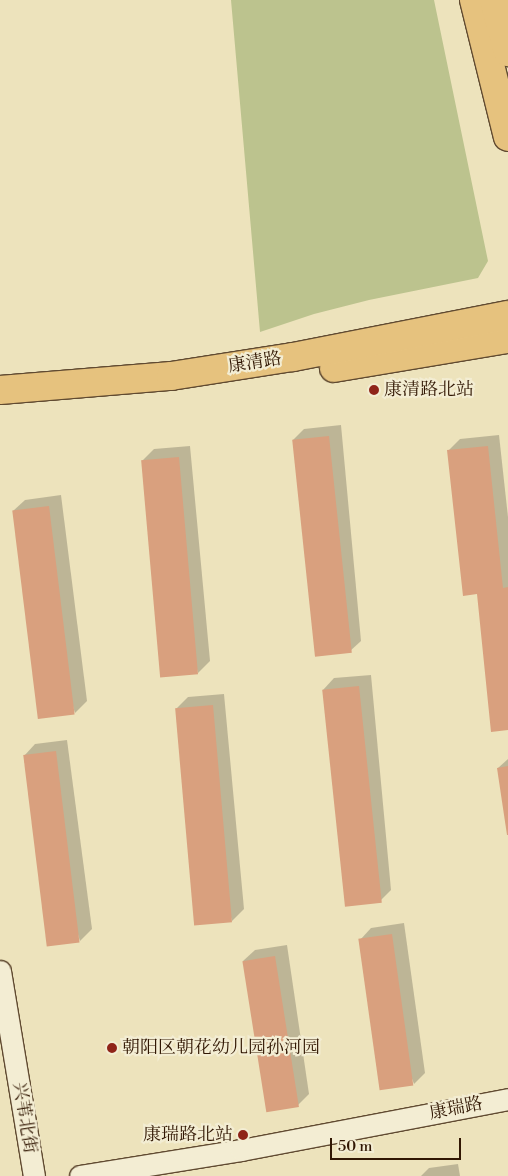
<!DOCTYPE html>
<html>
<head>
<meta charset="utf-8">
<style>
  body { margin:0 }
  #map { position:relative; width:508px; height:1176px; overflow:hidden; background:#ede3bc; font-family:"Libre Bodoni","Noto Serif SC",serif }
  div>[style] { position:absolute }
  .green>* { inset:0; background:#bcc38e }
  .shadow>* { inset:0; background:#0003 }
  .building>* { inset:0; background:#d9a07e; transform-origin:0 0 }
  .roads { filter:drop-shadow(1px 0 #604a31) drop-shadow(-1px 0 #604a31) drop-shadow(0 1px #604a31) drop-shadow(0 -1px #604a31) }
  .minor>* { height:21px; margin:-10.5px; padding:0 10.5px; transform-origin:10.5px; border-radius:10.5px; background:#f3edd3 }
  .major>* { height:28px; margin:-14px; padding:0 14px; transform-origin:14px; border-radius:14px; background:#e6c27e }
  .dots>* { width:14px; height:14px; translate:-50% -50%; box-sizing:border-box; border:2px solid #f3edd3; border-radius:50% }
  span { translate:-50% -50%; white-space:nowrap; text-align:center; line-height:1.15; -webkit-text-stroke:4.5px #f3edd3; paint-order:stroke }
  .street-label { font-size:18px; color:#311703 }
  .poi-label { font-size:18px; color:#311703 }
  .left { translate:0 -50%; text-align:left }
  .right { translate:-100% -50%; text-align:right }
  .scale { position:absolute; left:330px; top:1138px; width:131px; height:22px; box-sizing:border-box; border:2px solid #311703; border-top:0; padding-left:6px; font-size:15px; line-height:18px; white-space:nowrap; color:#311703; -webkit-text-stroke:4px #f3edd3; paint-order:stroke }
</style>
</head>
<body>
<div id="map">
  <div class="green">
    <i style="clip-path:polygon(231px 0,434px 0,488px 261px,478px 278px,369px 300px,314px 314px,260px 332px)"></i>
  </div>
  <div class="shadow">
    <i style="clip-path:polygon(341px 425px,361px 641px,349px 652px,293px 440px,304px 429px)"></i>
    <i style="clip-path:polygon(499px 435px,508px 517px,508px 729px,448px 451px,460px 439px)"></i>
    <i style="clip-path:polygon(190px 446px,210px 661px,198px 673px,142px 461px,154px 449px)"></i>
    <i style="clip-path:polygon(61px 495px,87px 701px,75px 713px,13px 511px,25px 500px)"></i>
    <i style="clip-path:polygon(371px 675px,391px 890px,379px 902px,323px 690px,334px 678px)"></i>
    <i style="clip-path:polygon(224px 694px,244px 909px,232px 921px,176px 709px,188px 697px)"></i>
    <i style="clip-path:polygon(67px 740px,92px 929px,80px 941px,24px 756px,35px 744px)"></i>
    <i style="clip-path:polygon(508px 759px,508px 834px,498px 768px)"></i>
    <i style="clip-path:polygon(404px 923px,425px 1073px,414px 1084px,360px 940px,371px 928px)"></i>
    <i style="clip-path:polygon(287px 945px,309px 1094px,297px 1106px,243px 961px,255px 950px)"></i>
    <i style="clip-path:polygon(458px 1164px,460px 1176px,421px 1176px,429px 1168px)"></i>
  </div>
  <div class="building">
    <i style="left:329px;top:436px;width:218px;height:37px;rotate:84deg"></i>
    <i style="clip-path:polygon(488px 446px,503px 588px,508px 587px,508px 730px,491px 732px,477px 594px,463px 596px,447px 450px)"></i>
    <i style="left:179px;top:457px;width:218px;height:38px;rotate:85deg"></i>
    <i style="left:49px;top:506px;width:210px;height:37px;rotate:83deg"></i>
    <i style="left:359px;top:686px;width:218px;height:37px;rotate:84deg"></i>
    <i style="left:213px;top:705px;width:218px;height:38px;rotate:85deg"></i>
    <i style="left:56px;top:751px;width:193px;height:33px;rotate:83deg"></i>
    <i style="clip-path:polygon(508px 766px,508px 835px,507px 835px,497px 768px)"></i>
    <i style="left:392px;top:934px;width:153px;height:34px;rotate:82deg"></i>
    <i style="left:275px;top:956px;width:153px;height:33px;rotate:81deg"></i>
  </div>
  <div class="roads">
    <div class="minor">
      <i style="left:0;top:971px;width:208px;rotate:80.6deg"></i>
      <i style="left:80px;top:1176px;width:163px;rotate:-9.2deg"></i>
      <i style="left:241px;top:1150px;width:272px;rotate:-10.8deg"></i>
    </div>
    <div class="major">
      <i style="left:474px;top:0;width:141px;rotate:76.1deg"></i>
      <i style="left:494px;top:0;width:54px;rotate:74.9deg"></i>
      <i style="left:334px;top:368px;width:176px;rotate:-9.5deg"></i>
      <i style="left:0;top:390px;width:172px;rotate:-4.7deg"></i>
      <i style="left:171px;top:376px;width:123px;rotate:-8.9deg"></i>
      <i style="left:293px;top:357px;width:219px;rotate:-11.1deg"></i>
    </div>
  </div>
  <div class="dots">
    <i style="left:374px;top:390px;background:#8f2418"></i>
    <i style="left:112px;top:1048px;background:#8f2418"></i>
    <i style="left:243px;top:1135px;background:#8f2418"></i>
  </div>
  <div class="street-label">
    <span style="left:255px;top:363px;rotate:-9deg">康清路</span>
    <span style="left:456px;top:1109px;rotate:-11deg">康瑞路</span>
    <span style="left:24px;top:1118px;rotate:81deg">兴苇北街</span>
  </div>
  <div class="poi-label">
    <span class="left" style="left:384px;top:390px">康清路北站</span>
    <span class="left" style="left:122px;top:1048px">朝阳区朝花幼儿园孙河园</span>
    <span class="right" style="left:233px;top:1135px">康瑞路北站</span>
  </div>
  <div class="scale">50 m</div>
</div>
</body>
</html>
